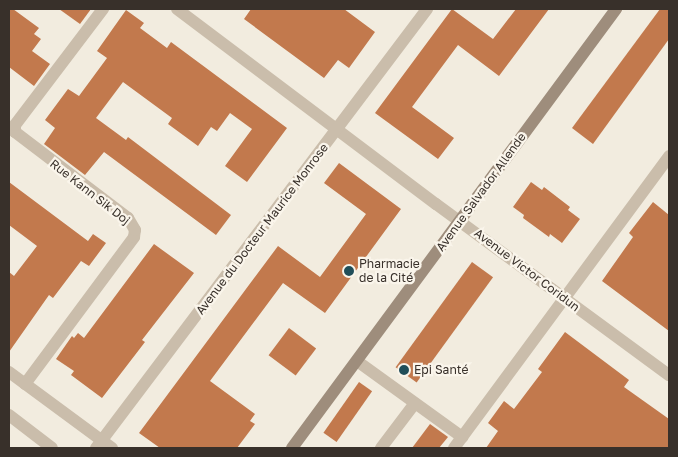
<!DOCTYPE html>
<html>
<head>
<meta charset="utf-8">
<style>
  body { margin:0 }
  #map { position:relative; width:678px; height:457px; overflow:hidden; background:#f2ecdf; font-family:"Golos Text",sans-serif }
  div>[style] { position:absolute }
  .building>* { inset:0; background:#c2794d; transform-origin:0 0 }
  .street>* { height:12px; margin:-6px; padding:0 6px; transform-origin:6px; border-radius:6px; background:#cabdab }
  .secondary>* { height:12px; margin:-6px; padding:0 6px; transform-origin:6px; border-radius:6px; background:#9e8d7c }
  .dots>* { width:14px; height:14px; translate:-50% -50%; box-sizing:border-box; border:2px solid #faf5eb; border-radius:50% }
  span { translate:-50% -50%; white-space:nowrap; text-align:center; line-height:1.15; -webkit-text-stroke:4.5px #faf5eb; paint-order:stroke }
  .street-label { font-size:12px; color:#38302a }
  .poi-label { font-size:12px; color:#38302a }
  .left { translate:0 -50%; text-align:left }
  .frame { position:absolute; inset:0; border:10px solid #38302a; pointer-events:none }
</style>
</head>
<body>
<div id="map">
  <div class="building">
    <i style="clip-path:polygon(9px 9px,13px 9px,39px 28px,34px 34px,41px 39px,32px 51px,50px 64px,34px 86px,9px 67px)"></i>
    <i style="clip-path:polygon(59px 9px,91px 9px,80px 24px)"></i>
    <i style="clip-path:polygon(251px 9px,344px 9px,375px 32px,349px 68px,338px 60px,324px 78px,244px 19px)"></i>
    <i style="clip-path:polygon(452px 9px,493px 39px,516px 9px,549px 9px,499px 76px,458px 45px,412px 107px,454px 138px,438px 159px,375px 113px)"></i>
    <i style="clip-path:polygon(660px 9px,669px 9px,669px 39px,593px 144px,572px 128px)"></i>
    <i style="clip-path:polygon(126px 10px,144px 23px,140px 28px,167px 48px,171px 42px,287px 128px,247px 182px,225px 166px,252px 129px,230px 113px,217px 131px,211px 127px,198px 146px,168px 124px,172px 118px,123px 82px,96px 118px,126px 140px,128px 137px,231px 215px,216px 235px,104px 152px,85px 175px,44px 144px,55px 128px,45px 120px,68px 89px,79px 96px,107px 58px,97px 51px)"></i>
    <i style="clip-path:polygon(339px 163px,401px 209px,325px 313px,283px 283px,210px 381px,255px 414px,250px 421px,255px 424px,237px 448px,160px 448px,139px 433px,278px 246px,320px 277px,366px 214px,324px 183px)"></i>
    <i style="clip-path:polygon(9px 182px,88px 241px,93px 234px,106px 243px,89px 266px,81px 261px,53px 298px,49px 295px,9px 352px,9px 272px,14px 276px,37px 246px,9px 225px)"></i>
    <i style="clip-path:polygon(531px 182px,542px 190px,544px 187px,570px 207px,568px 210px,580px 219px,562px 243px,550px 234px,549px 237px,523px 218px,524px 215px,513px 207px)"></i>
    <i style="clip-path:polygon(653px 202px,669px 215px,669px 331px,602px 281px,633px 237px,629px 233px)"></i>
    <i style="clip-path:polygon(154px 244px,194px 273px,142px 340px,145px 342px,102px 398px,71px 375px,74px 371px,56px 359px,72px 336px,74px 338px,78px 333px,84px 338px)"></i>
    <i style="left:472px;top:262px;width:26px;height:130px;rotate:36deg"></i>
    <i style="left:289px;top:328px;width:34px;height:34px;rotate:37deg"></i>
    <i style="clip-path:polygon(565px 332px,629px 380px,624px 387px,669px 419px,669px 448px,486px 448px,498px 431px,488px 423px,504px 401px,514px 409px,542px 372px,538px 369px)"></i>
    <i style="left:359px;top:382px;width:16px;height:62px;rotate:35deg"></i>
    <i style="clip-path:polygon(430px 424px,448px 437px,439px 448px,412px 448px)"></i>
  </div>
  <div class="street">
    <i style="left:177px;top:9px;width:324px;rotate:37deg"></i>
    <i style="left:436px;top:204px;width:289px;rotate:36.3deg"></i>
    <i style="left:357px;top:361px;width:130px;rotate:35.9deg"></i>
    <i style="left:9px;top:372px;width:128px;rotate:36.4deg"></i>
    <i style="left:25px;top:384px;width:183px;rotate:-53.4deg"></i>
    <i style="left:134px;top:237px;width:7px;rotate:-82deg"></i>
    <i style="left:135px;top:230px;width:14px;rotate:-120deg"></i>
    <i style="left:128px;top:218px;width:142px;rotate:-142.7deg"></i>
    <i style="left:15px;top:132px;width:7px;rotate:-90deg"></i>
    <i style="left:15px;top:125px;width:146px;rotate:-52.8deg"></i>
    <i style="left:9px;top:415px;width:54px;rotate:37.5deg"></i>
    <i style="left:96px;top:448px;width:550px;rotate:-52.98deg"></i>
    <i style="left:381px;top:448px;width:56px;rotate:-52.9deg"></i>
    <i style="left:454px;top:448px;width:363px;rotate:-53.6deg"></i>
  </div>
  <div class="secondary">
    <i style="left:292px;top:448px;width:546px;rotate:-53.57deg"></i>
  </div>
  <div class="dots">
    <i style="left:349px;top:271px;background:#204e59"></i>
    <i style="left:404px;top:370px;background:#204e59"></i>
  </div>
  <div class="street-label">
    <span style="left:90px;top:192px;rotate:38deg">Rue Kann Sik Doj</span>
    <span style="left:481px;top:192px;rotate:-54deg">Avenue Salvador Allende</span>
    <span style="left:262px;top:229px;rotate:-53deg">Avenue du Docteur Maurice Monrose</span>
    <span style="left:527px;top:270px;rotate:37deg">Avenue Victor Coridun</span>
  </div>
  <div class="poi-label">
    <span class="left" style="left:359px;top:271px">Pharmacie<br>de la Cité</span>
    <span class="left" style="left:414px;top:370px">Epi Santé</span>
  </div>
  <div class="frame"></div>
</div>
</body>
</html>
